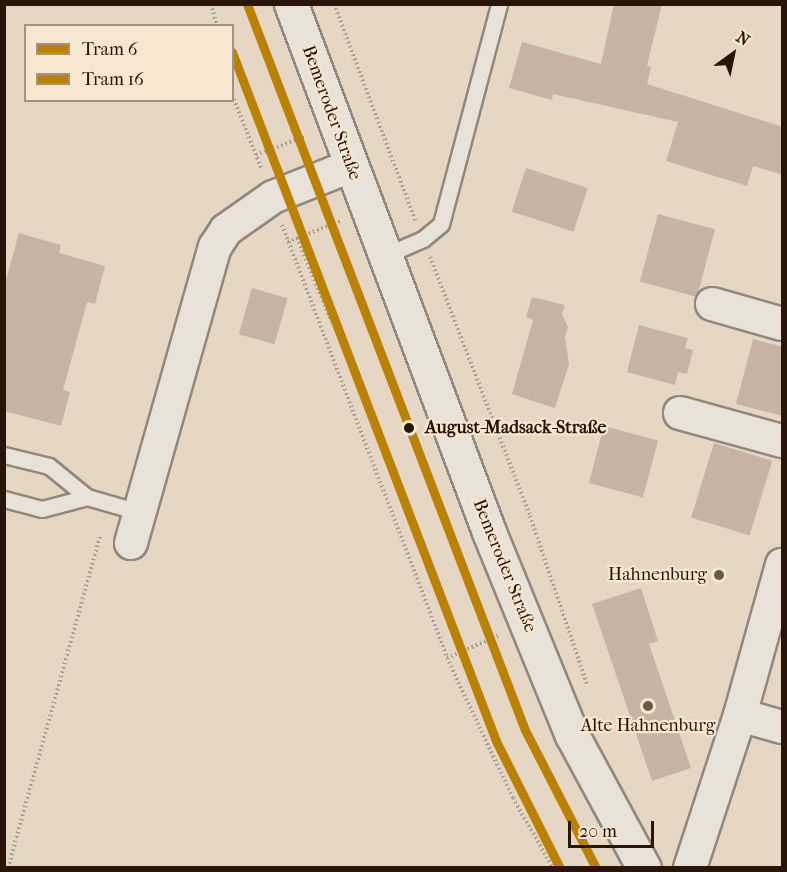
<!DOCTYPE html>
<html>
<head>
<meta charset="utf-8">
<style>
  body { margin:0 }
  #map { position:relative; width:787px; height:872px; overflow:hidden; background:#e5d7c4; font-family:"IM FELL French Canon",serif }
  div>[style] { position:absolute }
  .building>* { inset:0; background:#c7b4a4; transform-origin:0 0 }
  .path>* { height:4px; margin-top:-2px; transform-origin:0; background:repeating-linear-gradient(90deg,#a49c94 0 1.5px,transparent 0 4.5px) }
  .roads { filter:drop-shadow(2px 0 #92887c) drop-shadow(-2px 0 #92887c) drop-shadow(0 2px #92887c) drop-shadow(0 -2px #92887c) }
  .lane>* { height:15px; margin:-7.5px; padding:0 7.5px; transform-origin:7.5px; border-radius:7.5px; background:#e9e2d9 }
  .street>* { height:32px; margin:-16px; padding:0 16px; transform-origin:16px; border-radius:16px; background:#e9e2d9 }
  .secondary>* { height:33px; margin:-16.5px; padding:0 16.5px; transform-origin:16.5px; border-radius:16.5px; background:#e9e2d9 }
  .tram-1>* { height:9px; margin:-4.5px; padding:0 4.5px; transform-origin:4.5px; border-radius:4.5px; background:#ba8103 }
  .tram-2>* { height:9px; margin:-4.5px; padding:0 4.5px; transform-origin:4.5px; border-radius:4.5px; background:#ba8103 }
  .dots>* { width:16px; height:16px; translate:-50% -50%; box-sizing:border-box; border:3px solid #f7e6d0; border-radius:50% }
  span { translate:-50% -50%; white-space:nowrap; text-align:center; line-height:1.15; -webkit-text-stroke:4.5px #f7e6d0; paint-order:stroke }
  .street-label { font-size:18px; color:#281409 }
  .stop-label { font-size:18px; color:#281409; font-weight:700 }
  .left { translate:0 -50%; text-align:left }
  .poi-label { font-size:18px; color:#281409 }
  .right { translate:-100% -50%; text-align:right }
  .frame { position:absolute; inset:0; border:6px solid #281409; pointer-events:none }
  .legend { position:absolute; left:24px; top:24px; width:210px; height:78px; box-sizing:border-box; background:#f7e6d0; border:2px solid #a49280; margin:0; padding:8px 10px; list-style:none; font-size:18px; color:#281409 }
  .legend li { display:flex; align-items:center; gap:12px; height:30px }
  .legend b { width:30px; border:2px solid #a49280 }
  .north { position:absolute; left:703px; top:24px; width:60px; height:60px; -webkit-text-stroke:4px #f7e6d0; paint-order:stroke; rotate:33deg; font-size:16px; font-weight:700; line-height:24px; text-align:center; color:#281409 }
  .north::after { content:''; display:block; margin:auto; width:21px; height:27px; background:#281409; clip-path:polygon(50% 0,100% 100%,50% 72%,0 100%) }
  .scale { position:absolute; left:568px; top:821px; width:86px; height:27px; box-sizing:border-box; border:3px solid #281409; border-top:0; padding-left:8px; font-size:18px; line-height:21px; white-space:nowrap; color:#281409; -webkit-text-stroke:4px #f7e6d0; paint-order:stroke }
</style>
</head>
<body>
<div id="map">
  <div class="building">
    <i style="clip-path:polygon(614px 4px,662px 4px,647px 66px,651px 67px,647px 84px,783px 127px,783px 175px,753px 166px,747px 186px,666px 161px,678px 122px,553px 94px,552px 100px,509px 88px,522px 42px,601px 64px)"></i>
    <i style="left:526px;top:168px;width:65px;height:46px;rotate:18deg"></i>
    <i style="left:658px;top:214px;width:59px;height:70px;rotate:15deg"></i>
    <i style="clip-path:polygon(19px 233px,61px 245px,59px 253px,105px 266px,95px 304px,87px 302px,63px 390px,70px 392px,61px 426px,4px 411px,4px 287px)"></i>
    <i style="left:252px;top:288px;width:37px;height:48px;rotate:16deg"></i>
    <i style="clip-path:polygon(532px 297px,565px 305px,562px 314px,568px 327px,565px 337px,569px 364px,555px 408px,512px 394px,533px 320px,526px 317px)"></i>
    <i style="clip-path:polygon(639px 325px,688px 338px,685px 348px,693px 350px,687px 374px,678px 372px,675px 385px,627px 372px)"></i>
    <i style="clip-path:polygon(753px 339px,783px 347px,783px 416px,736px 404px)"></i>
    <i style="left:604px;top:426px;width:56px;height:59px;rotate:15deg"></i>
    <i style="left:714px;top:443px;width:61px;height:78px;rotate:17deg"></i>
    <i style="clip-path:polygon(641px 588px,658px 641px,649px 644px,691px 768px,652px 781px,592px 604px)"></i>
  </div>
  <div class="path">
    <i style="left:211px;top:4px;width:23px;rotate:75deg"></i>
    <i style="left:334px;top:4px;width:231px;rotate:69.4deg"></i>
    <i style="left:232px;top:95px;width:81px;rotate:68.2deg"></i>
    <i style="left:256px;top:155px;width:54px;rotate:-20.4deg"></i>
    <i style="left:282px;top:225px;width:463px;rotate:69.1deg"></i>
    <i style="left:447px;top:658px;width:155px;rotate:64.8deg"></i>
    <i style="left:513px;top:798px;width:81px;rotate:60.3deg"></i>
    <i style="left:297px;top:238px;width:91px;rotate:67.4deg"></i>
    <i style="left:288px;top:242px;width:56px;rotate:-22deg"></i>
    <i style="left:430px;top:257px;width:278px;rotate:68.9deg"></i>
    <i style="left:530px;top:516px;width:177px;rotate:71.3deg"></i>
    <i style="left:442px;top:602px;width:53px;rotate:69.2deg"></i>
    <i style="left:447px;top:658px;width:58px;rotate:-23.5deg"></i>
    <i style="left:8px;top:868px;width:345px;rotate:-74.5deg"></i>
  </div>
  <div class="roads">
    <div class="lane">
      <i style="left:386px;top:255px;width:40px;rotate:-23.4deg"></i>
      <i style="left:423px;top:239px;width:23px;rotate:-40deg"></i>
      <i style="left:441px;top:224px;width:228px;rotate:-75.2deg"></i>
      <i style="left:4px;top:455px;width:46px;rotate:13.7deg"></i>
      <i style="left:49px;top:466px;width:49px;rotate:39.2deg"></i>
      <i style="left:87px;top:497px;width:54px;rotate:16.1deg"></i>
      <i style="left:4px;top:499px;width:39px;rotate:15deg"></i>
      <i style="left:42px;top:509px;width:47px;rotate:-14.9deg"></i>
    </div>
    <div class="street">
      <i style="left:712px;top:304px;width:73px;rotate:15.9deg"></i>
      <i style="left:680px;top:413px;width:106px;rotate:15.4deg"></i>
      <i style="left:131px;top:543px;width:308px;rotate:-74.2deg"></i>
      <i style="left:215px;top:247px;width:20px;rotate:-57deg"></i>
      <i style="left:226px;top:230px;width:57px;rotate:-35.1deg"></i>
      <i style="left:273px;top:197px;width:84px;rotate:-21.7deg"></i>
      <i style="left:740px;top:715px;width:44px;rotate:15.9deg"></i>
      <i style="left:690px;top:868px;width:161px;rotate:-71.9deg"></i>
      <i style="left:740px;top:715px;width:156px;rotate:-74.4deg"></i>
    </div>
    <div class="secondary">
      <i style="left:291px;top:4px;width:564px;rotate:69.44deg"></i>
      <i style="left:489px;top:532px;width:219px;rotate:67.8deg"></i>
      <i style="left:572px;top:735px;width:151px;rotate:61.6deg"></i>
    </div>
  </div>
  <div class="tram-1">
    <i style="left:247px;top:4px;width:777px;rotate:69.05deg"></i>
    <i style="left:525px;top:730px;width:155px;rotate:62.8deg"></i>
  </div>
  <div class="tram-2">
    <i style="left:232px;top:52px;width:738px;rotate:69.03deg"></i>
    <i style="left:496px;top:741px;width:142px;rotate:63.3deg"></i>
  </div>
  <div class="dots">
    <i style="left:409px;top:428px;background:#281409"></i>
    <i style="left:719px;top:575px;background:#6a584a"></i>
    <i style="left:648px;top:706px;background:#6a584a"></i>
  </div>
  <div class="street-label">
    <span style="left:331px;top:113px;rotate:70deg">Bemeroder Straße</span>
    <span style="left:504px;top:566px;rotate:68deg">Bemeroder Straße</span>
  </div>
  <div class="stop-label">
    <span class="left" style="left:425px;top:428px">August-Madsack-Straße</span>
  </div>
  <div class="poi-label">
    <span class="right" style="left:707px;top:575px">Hahnenburg</span>
    <span style="left:648px;top:726px">Alte Hahnenburg</span>
  </div>
  <div class="frame"></div>
  <ul class="legend">
  <li><b style="height:8px;background:#ba8103"></b>Tram 6</li>
  <li><b style="height:8px;background:#ba8103"></b>Tram 16</li>
  </ul>
  <div class="north">N</div>
  <div class="scale">20 m</div>
</div>
</body>
</html>
